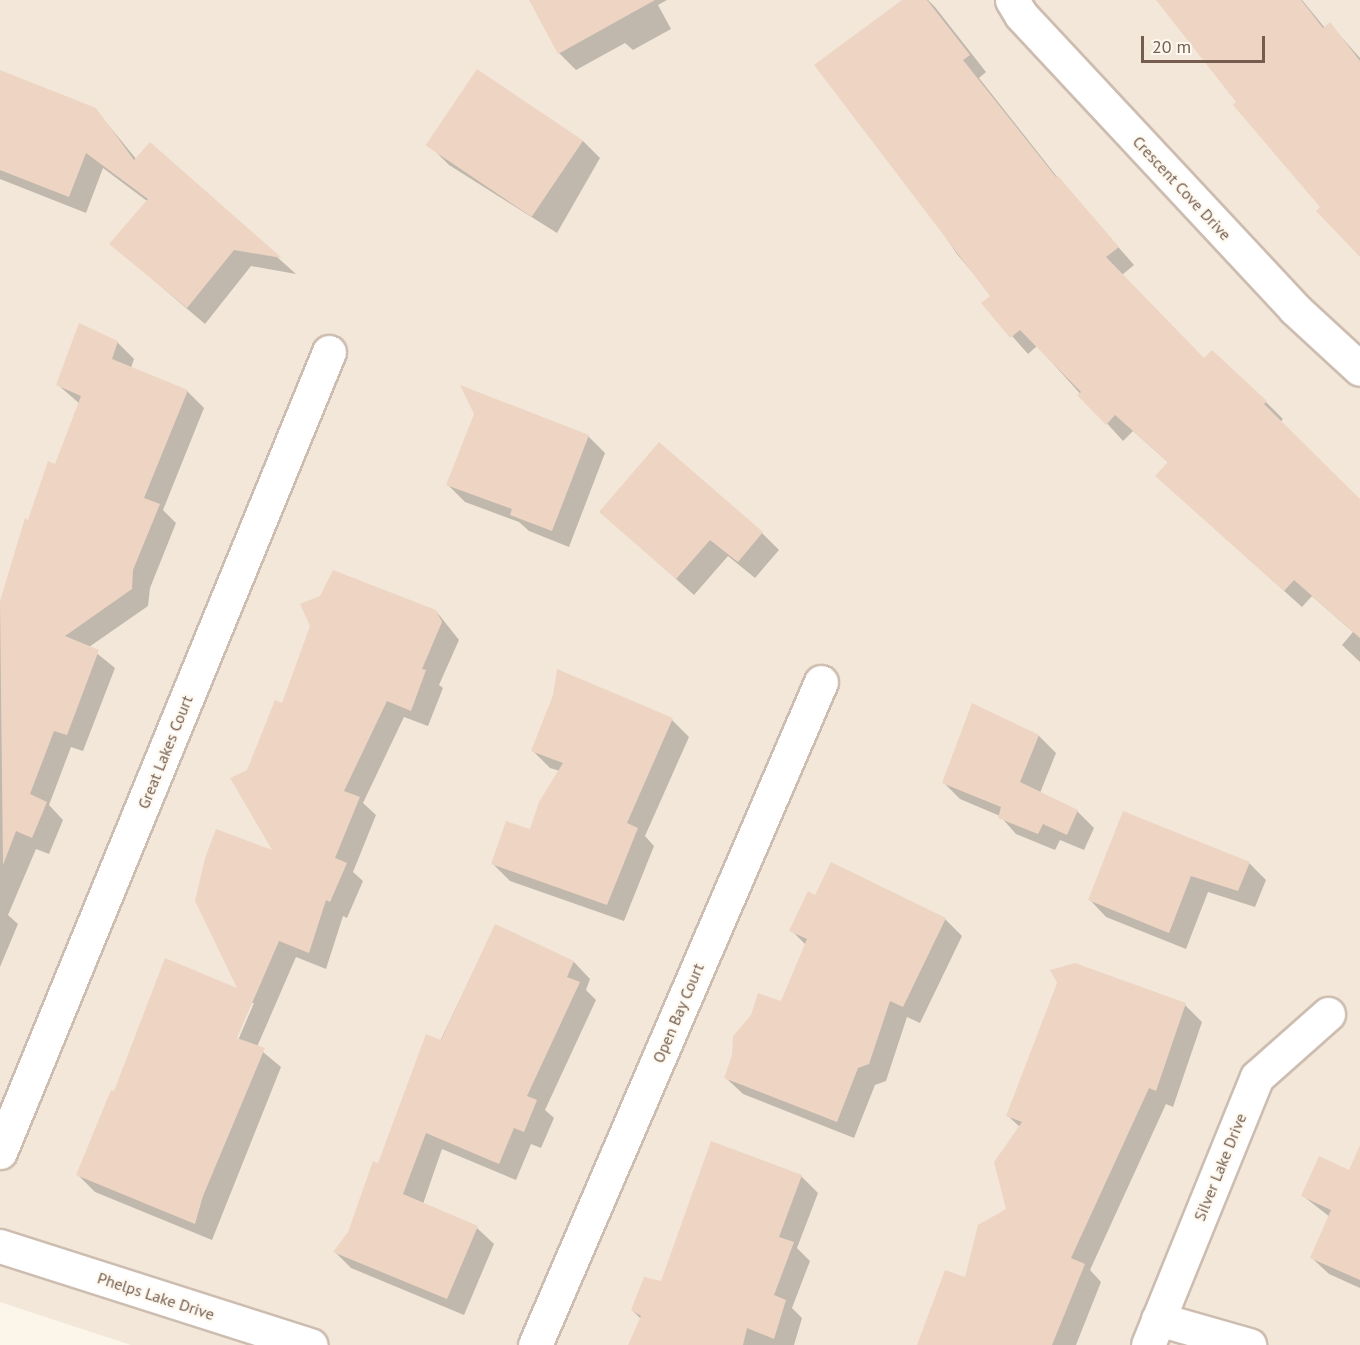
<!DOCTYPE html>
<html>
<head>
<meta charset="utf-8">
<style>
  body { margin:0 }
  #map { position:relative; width:1360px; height:1345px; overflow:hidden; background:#fbf5ea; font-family:"PT Sans",sans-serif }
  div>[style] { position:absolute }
  .residential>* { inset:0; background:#f2e7d9 }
  .shadow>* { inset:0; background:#0003 }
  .building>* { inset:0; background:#eed5c3; transform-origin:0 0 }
  .roads { filter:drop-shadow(2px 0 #cdbdb0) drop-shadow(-2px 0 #cdbdb0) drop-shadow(0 2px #cdbdb0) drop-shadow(0 -2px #cdbdb0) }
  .minor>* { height:33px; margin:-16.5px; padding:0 16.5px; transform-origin:16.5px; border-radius:16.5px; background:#fff }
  span { translate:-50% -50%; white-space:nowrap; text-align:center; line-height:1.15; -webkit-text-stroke:4.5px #fef9f0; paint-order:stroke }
  .street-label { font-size:16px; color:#745d4f }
  .scale { position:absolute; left:1141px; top:36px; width:124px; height:27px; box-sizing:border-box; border:3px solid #745d4f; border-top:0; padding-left:8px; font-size:18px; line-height:21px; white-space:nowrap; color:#745d4f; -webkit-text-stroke:4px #fef9f0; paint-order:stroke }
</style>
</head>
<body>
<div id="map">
  <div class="residential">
    <i style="clip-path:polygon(0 0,1360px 0,1360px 1345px,131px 1345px,0 1302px)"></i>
  </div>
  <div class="shadow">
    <i style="clip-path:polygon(530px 0,667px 0,658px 5px,671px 29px,633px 50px,625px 43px,576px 70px,559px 53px)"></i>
    <i style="clip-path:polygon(904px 0,928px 0,935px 7px,986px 72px,979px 78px,1058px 178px,1134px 265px,1122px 275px,1205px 360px,1212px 352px,1266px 402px,1283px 419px,1280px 422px,1360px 501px,1360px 662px,1342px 645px,1353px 632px,1312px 596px,1302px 607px,1174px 492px,1169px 463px,1133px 431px,1123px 441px,1037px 346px,1028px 354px,983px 303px,992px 296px,957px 254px,912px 187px)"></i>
    <i style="clip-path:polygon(1158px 0,1302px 0,1325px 28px,1330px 24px,1360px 58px,1360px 254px)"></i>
    <i style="clip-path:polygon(0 71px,96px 110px,137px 160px,151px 144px,296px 274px,251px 266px,205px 324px,111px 244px,147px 201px,103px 168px,86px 213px,0 179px)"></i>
    <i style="clip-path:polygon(583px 141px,600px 158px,557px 233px,449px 165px,432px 148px)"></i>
    <i style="clip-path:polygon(117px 342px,134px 359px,131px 368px,187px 391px,204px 408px,163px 510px,176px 523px,150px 588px,148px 606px,89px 647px,115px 668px,83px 751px,71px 747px,49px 805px,63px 820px,49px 854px,36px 849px,8px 915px,18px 924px,0 967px,0 603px,61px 580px,56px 466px,80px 404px,58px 385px)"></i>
    <i style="clip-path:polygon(476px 414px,588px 436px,605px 453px,569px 547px,529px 531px,519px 522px,465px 502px,448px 485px)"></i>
    <i style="clip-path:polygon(601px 512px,762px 533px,779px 550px,755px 578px,728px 556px,694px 595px)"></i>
    <i style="clip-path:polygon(evenodd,436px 611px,459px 640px,439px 685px,443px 688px,428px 726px,404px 717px,363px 803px,376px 815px,353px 872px,363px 881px,347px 918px,343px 916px,326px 969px,296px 957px,257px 1047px,281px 1067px,212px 1240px,95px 1192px,78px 1175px,115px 1093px,240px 991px,275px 853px,248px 771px,283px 704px,436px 611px,250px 1003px,254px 1003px,236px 1045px,233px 1044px,250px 1003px)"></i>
    <i style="clip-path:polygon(555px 696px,672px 720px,689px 737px,645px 836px,654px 846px,624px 921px,510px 881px,493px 864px,531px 831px,560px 771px,550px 768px,533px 751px)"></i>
    <i style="clip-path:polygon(973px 705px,1039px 736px,1056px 753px,1040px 793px,1077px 811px,1094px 828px,1084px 850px,1060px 840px,1055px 850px,1016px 834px,1000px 816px,960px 799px,943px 782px)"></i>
    <i style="clip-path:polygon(1124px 813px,1249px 863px,1266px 880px,1255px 907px,1208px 892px,1186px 949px,1106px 917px,1090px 900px)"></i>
    <i style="clip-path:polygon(816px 897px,945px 919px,962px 936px,920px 1023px,907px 1017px,886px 1081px,875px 1085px,854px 1138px,743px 1094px,726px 1078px,782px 1003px,806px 945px,791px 930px)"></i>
    <i style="clip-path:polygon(495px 926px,574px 962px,590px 979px,586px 990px,596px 1000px,545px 1110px,554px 1118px,541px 1148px,531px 1144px,516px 1180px,442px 1149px,423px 1204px,477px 1228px,494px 1244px,464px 1315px,351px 1268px,335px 1252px,349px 1232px)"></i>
    <i style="clip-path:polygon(1185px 1005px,1202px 1022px,1173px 1107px,1166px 1104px,1090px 1270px,1101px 1282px,1076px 1345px,919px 1345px,966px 1279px,1008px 1210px,1020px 1127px,1008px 1116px)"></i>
    <i style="clip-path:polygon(801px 1176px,818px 1193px,797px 1248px,810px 1261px,792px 1308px,802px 1318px,794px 1345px,633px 1345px,641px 1319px,632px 1310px,662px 1283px)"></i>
    <i style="clip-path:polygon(1360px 1176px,1360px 1288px,1329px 1274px,1312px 1258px,1330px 1217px,1303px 1196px)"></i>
  </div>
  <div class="building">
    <i style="clip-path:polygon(529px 0,655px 0,558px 54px)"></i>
    <i style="clip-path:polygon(902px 0,927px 0,970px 55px,963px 60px,1056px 177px,1058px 176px,1119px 247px,1106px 257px,1204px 358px,1212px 350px,1267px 401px,1264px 404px,1360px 499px,1360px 638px,1294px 580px,1284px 591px,1155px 476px,1168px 462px,1115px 415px,1106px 425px,1077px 395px,1081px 392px,1020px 330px,1010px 338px,981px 303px,990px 296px,814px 65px)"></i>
    <i style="clip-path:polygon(1156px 0,1301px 0,1323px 28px,1330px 22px,1360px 61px,1360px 257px,1316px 211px,1320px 207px,1233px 105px,1236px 102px)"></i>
    <i style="left:477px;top:69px;width:128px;height:92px;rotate:34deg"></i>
    <i style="clip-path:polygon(0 70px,96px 108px,134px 160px,150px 142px,282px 258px,234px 250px,187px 308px,109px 244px,148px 199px,86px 153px,69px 197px,0 170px)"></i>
    <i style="clip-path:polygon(79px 323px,118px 341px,112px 359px,188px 390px,144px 498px,160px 504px,133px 570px,132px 589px,65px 636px,99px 650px,67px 735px,54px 731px,30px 794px,47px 802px,32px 838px,16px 831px,3px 865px,0 601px,25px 518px,28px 520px,48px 461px,55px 464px,81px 396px,56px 385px)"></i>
    <i style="clip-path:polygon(460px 385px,589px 435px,552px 531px,510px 515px,512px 509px,446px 485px,474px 414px)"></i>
    <i style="clip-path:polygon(659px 442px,763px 532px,738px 562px,710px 540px,676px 579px,599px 512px)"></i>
    <i style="clip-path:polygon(333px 570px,436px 610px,442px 622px,422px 669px,426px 670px,411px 711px,387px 701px,344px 791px,360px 797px,335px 858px,347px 863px,330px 902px,326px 900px,309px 953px,279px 941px,237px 1038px,265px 1048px,203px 1196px,195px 1224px,76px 1175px,111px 1090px,114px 1091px,165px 958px,237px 988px,195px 901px,205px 858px,216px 829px,272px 850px,230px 778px,247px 770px,275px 700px,282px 703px,310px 626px,300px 604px,320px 596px)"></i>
    <i style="clip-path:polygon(557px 669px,673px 718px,627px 823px,638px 828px,607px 905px,491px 864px,506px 821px,530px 829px,539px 802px,563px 763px,531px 751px,553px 695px)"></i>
    <i style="clip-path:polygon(972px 703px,1039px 735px,1020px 782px,1078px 810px,1067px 835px,1043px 824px,1038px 834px,998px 818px,1001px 807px,942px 783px)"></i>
    <i style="clip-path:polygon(1123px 811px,1250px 862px,1238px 891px,1191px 876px,1169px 933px,1088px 900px)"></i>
    <i style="clip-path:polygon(831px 862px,946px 918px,903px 1007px,890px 1001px,869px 1064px,858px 1068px,837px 1122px,724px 1078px,732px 1055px,733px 1036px,751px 1015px,758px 993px,781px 1001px,807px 939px,789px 931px,808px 891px,815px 895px)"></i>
    <i style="clip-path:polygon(495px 924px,574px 961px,567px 977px,580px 982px,527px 1096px,537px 1100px,524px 1132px,514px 1128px,499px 1164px,426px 1133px,403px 1194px,478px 1226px,447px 1299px,333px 1252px,348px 1232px,373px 1161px,378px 1163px,426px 1034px,441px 1040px)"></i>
    <i style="clip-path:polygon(1075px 963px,1186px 1003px,1156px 1091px,1149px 1088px,1071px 1258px,1085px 1264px,1052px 1345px,917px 1345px,945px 1270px,965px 1277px,978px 1225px,1006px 1209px,994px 1162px,1022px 1122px,1006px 1116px,1057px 983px,1050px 970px)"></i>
    <i style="clip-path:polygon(711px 1141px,802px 1175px,779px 1237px,794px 1242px,774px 1295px,786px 1300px,774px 1339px,747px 1328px,743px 1345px,628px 1345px,641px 1316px,631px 1310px,644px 1277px,661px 1281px)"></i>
    <i style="clip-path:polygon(1360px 1145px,1360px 1280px,1310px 1258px,1331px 1210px,1301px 1196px,1319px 1156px,1349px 1170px)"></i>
  </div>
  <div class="roads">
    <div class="minor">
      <i style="left:1012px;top:0;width:17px;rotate:59deg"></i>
      <i style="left:1021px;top:15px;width:402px;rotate:47deg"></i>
      <i style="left:1295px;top:309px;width:88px;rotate:42.7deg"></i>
      <i style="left:0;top:1152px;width:865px;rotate:-67.65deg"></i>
      <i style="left:0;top:1246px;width:326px;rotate:17.7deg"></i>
      <i style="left:1158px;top:1319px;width:95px;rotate:15.9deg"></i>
      <i style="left:535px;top:1345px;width:722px;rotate:-66.67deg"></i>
      <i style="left:1148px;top:1345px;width:289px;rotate:-67.9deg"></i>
      <i style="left:1257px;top:1077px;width:95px;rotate:-41.6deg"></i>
    </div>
  </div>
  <div class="street-label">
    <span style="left:1182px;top:188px;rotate:47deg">Crescent Cove Drive</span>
    <span style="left:165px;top:752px;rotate:-68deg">Great Lakes Court</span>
    <span style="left:678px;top:1013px;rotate:-67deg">Open Bay Court</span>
    <span style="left:1220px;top:1167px;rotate:-68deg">Silver Lake Drive</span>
    <span style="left:156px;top:1296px;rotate:18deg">Phelps Lake Drive</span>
  </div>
  <div class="scale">20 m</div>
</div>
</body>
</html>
